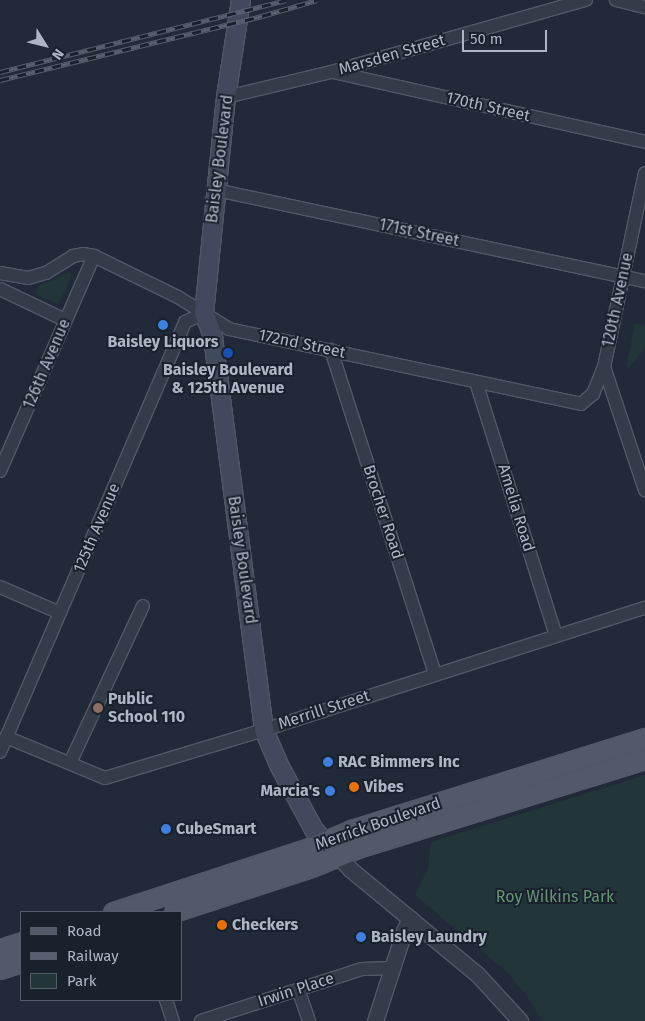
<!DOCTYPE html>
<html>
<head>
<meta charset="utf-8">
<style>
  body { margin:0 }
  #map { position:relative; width:645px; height:1021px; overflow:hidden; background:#202a38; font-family:"Fira Sans",sans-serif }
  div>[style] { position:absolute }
  .green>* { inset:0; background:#223639 }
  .roads { filter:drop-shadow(1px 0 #515966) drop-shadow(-1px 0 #515966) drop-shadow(0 1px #515966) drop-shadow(0 -1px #515966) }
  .minor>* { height:12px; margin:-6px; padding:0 6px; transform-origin:6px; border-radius:6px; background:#333c48 }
  .tertiary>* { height:15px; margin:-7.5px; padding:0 7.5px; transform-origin:7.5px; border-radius:7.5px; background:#333c48 }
  .secondary>* { height:18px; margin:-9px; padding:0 9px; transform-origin:9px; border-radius:9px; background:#414a5c }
  .primary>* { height:19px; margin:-9.5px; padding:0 9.5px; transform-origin:9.5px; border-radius:9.5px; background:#515a69 }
  .rail>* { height:5px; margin-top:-2.5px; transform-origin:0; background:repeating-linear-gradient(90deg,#19212d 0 9px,#555f70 0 18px); box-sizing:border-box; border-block:1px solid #555f70 }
  .dots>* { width:14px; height:14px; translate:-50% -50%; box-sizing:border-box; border:2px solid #19212d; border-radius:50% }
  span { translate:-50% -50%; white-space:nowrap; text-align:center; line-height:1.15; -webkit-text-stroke:4px #19212d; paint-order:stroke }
  .street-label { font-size:16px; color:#adb6c5 }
  .poi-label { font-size:16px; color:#adb6c5; font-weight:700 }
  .left { translate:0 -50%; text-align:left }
  .right { translate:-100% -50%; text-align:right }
  .park-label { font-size:16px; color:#659671 }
  .legend { position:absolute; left:20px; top:911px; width:162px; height:90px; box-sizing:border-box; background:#19212d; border:1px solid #545d6a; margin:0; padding:6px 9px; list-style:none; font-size:15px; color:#adb6c5 }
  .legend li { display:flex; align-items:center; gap:10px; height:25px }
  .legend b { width:25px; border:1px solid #545d6a }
  .north { position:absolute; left:20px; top:20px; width:50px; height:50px; -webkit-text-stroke:4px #19212d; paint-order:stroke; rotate:126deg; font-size:14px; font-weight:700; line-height:20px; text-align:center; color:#adb6c5 }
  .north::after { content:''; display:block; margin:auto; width:18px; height:22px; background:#adb6c5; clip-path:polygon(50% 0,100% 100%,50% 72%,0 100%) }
  .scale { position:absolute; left:462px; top:30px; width:85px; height:22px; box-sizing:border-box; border:2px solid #adb6c5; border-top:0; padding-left:6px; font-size:15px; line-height:18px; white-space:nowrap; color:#adb6c5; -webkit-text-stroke:4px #19212d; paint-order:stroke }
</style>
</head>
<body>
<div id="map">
  <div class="green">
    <i style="clip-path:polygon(69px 272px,71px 274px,69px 283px,58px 304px,38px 296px,36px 291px,39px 286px)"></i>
    <i style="clip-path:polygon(635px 323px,645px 326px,645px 349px,626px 370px)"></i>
    <i style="clip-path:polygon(645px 775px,645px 1021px,543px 1021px,524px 992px,507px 972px,415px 895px,428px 869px,431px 842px)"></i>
  </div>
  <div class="roads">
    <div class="minor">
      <i style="left:616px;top:0;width:30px;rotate:14deg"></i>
      <i style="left:333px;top:72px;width:320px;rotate:12.6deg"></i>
      <i style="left:226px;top:97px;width:108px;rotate:-13.4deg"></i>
      <i style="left:331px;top:72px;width:265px;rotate:-15.8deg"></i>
      <i style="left:216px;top:190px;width:439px;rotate:12deg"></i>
      <i style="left:0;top:273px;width:28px;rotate:10deg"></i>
      <i style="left:28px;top:278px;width:19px;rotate:-16deg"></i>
      <i style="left:46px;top:273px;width:32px;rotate:-32deg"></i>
      <i style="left:73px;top:256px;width:10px;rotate:-11deg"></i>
      <i style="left:83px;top:254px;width:11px;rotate:10deg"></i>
      <i style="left:94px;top:256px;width:93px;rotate:26deg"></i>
      <i style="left:178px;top:297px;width:60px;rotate:32.1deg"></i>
      <i style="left:229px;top:329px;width:360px;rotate:12deg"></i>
      <i style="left:581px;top:404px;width:16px;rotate:-40deg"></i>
      <i style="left:593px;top:394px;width:29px;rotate:-68deg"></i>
      <i style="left:604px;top:367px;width:198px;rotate:-78.1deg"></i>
      <i style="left:0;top:289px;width:72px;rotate:25.5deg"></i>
      <i style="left:331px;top:350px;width:340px;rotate:72.2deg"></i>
      <i style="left:604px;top:367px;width:130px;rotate:71.6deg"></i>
      <i style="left:476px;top:382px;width:265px;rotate:72.5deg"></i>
      <i style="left:0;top:471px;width:235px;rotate:-66.4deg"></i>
      <i style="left:0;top:587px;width:65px;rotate:23.4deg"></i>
      <i style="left:6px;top:737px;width:107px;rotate:22.5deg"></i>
      <i style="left:105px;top:778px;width:166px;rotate:-16.8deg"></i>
      <i style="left:264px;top:730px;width:400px;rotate:-17.8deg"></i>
      <i style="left:0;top:752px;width:468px;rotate:-66.7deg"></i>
      <i style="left:185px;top:322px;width:21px;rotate:-25deg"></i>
      <i style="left:70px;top:763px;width:173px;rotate:-65.1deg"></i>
      <i style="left:298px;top:989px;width:34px;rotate:71deg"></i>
      <i style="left:166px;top:1000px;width:22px;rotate:72deg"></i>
      <i style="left:201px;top:1021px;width:169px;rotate:-17.9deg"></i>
      <i style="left:362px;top:969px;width:30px;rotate:-2deg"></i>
    </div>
    <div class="tertiary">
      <i style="left:338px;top:856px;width:18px;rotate:47deg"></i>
      <i style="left:350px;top:869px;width:165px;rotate:39.6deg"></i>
      <i style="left:477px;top:974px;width:64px;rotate:47.5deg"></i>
      <i style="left:375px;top:1021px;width:95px;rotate:-72.1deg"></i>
      <i style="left:404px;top:931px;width:14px;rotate:-65deg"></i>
    </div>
    <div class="secondary">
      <i style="left:241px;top:0;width:98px;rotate:98.8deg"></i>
      <i style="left:226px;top:97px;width:217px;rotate:95.8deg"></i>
      <i style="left:204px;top:313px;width:26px;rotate:69deg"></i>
      <i style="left:213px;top:337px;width:396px;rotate:82.6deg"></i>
      <i style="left:264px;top:730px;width:40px;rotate:66.6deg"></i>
      <i style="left:280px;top:767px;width:72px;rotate:61.6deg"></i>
      <i style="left:314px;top:830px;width:28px;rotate:46deg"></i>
    </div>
    <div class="primary">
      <i style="left:113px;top:912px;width:206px;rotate:-18.1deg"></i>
      <i style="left:309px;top:848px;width:46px;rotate:-23.2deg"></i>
      <i style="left:351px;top:830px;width:308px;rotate:-17.4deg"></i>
      <i style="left:174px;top:912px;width:145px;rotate:-18.1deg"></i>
      <i style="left:312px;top:867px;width:50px;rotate:-22.4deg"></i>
      <i style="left:358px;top:848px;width:300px;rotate:-17.2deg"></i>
      <i style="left:0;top:949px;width:22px;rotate:-18deg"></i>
      <i style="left:0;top:969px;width:22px;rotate:-18deg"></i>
    </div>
  </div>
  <div class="rail">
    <i style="left:0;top:72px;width:295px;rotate:-14.1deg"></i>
    <i style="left:0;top:80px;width:270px;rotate:-13.7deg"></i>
    <i style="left:262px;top:16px;width:57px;rotate:-16.2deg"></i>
  </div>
  <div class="dots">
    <i style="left:163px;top:325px;background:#3f7fe0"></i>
    <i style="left:228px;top:353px;background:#1a4fb4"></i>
    <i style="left:98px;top:708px;background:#8d6e63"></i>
    <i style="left:328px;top:762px;background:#3f7fe0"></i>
    <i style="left:354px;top:787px;background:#e8710a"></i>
    <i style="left:330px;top:791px;background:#3f7fe0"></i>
    <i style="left:166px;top:829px;background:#3f7fe0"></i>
    <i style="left:222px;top:925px;background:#e8710a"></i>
    <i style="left:361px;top:937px;background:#3f7fe0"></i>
  </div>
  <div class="street-label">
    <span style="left:392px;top:55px;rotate:-16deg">Marsden Street</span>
    <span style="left:488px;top:107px;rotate:13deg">170th Street</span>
    <span style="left:220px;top:159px;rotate:-83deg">Baisley Boulevard</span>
    <span style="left:419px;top:233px;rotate:12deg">171st Street</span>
    <span style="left:618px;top:300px;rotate:-78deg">120th Avenue</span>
    <span style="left:302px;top:344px;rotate:12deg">172nd Street</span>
    <span style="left:47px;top:364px;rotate:-67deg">126th Avenue</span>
    <span style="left:516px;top:508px;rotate:73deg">Amelia Road</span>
    <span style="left:383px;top:512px;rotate:72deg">Brocher Road</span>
    <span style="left:97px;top:528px;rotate:-67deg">125th Avenue</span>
    <span style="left:242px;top:560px;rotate:82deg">Baisley Boulevard</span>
    <span style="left:324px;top:710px;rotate:-18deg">Merrill Street</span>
    <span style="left:378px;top:824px;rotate:-19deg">Merrick Boulevard</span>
    <span style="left:296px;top:990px;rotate:-18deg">Irwin Place</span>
  </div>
  <div class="poi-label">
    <span style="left:163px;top:342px">Baisley Liquors</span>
    <span style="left:228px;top:379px">Baisley Boulevard<br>&amp; 125th Avenue</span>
    <span class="left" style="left:108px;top:708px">Public<br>School 110</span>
    <span class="left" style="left:338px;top:762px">RAC Bimmers Inc</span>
    <span class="left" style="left:364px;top:787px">Vibes</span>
    <span class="right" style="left:320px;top:791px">Marcia's</span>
    <span class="left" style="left:176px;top:829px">CubeSmart</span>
    <span class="left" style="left:232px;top:925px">Checkers</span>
    <span class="left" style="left:371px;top:937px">Baisley Laundry</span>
  </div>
  <div class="park-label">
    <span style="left:555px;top:897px">Roy Wilkins Park</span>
  </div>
  <ul class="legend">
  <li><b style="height:6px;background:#515a69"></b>Road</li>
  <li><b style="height:6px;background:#555f70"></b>Railway</li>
  <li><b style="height:14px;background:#223639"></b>Park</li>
  </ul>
  <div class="north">N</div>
  <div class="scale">50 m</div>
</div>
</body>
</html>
